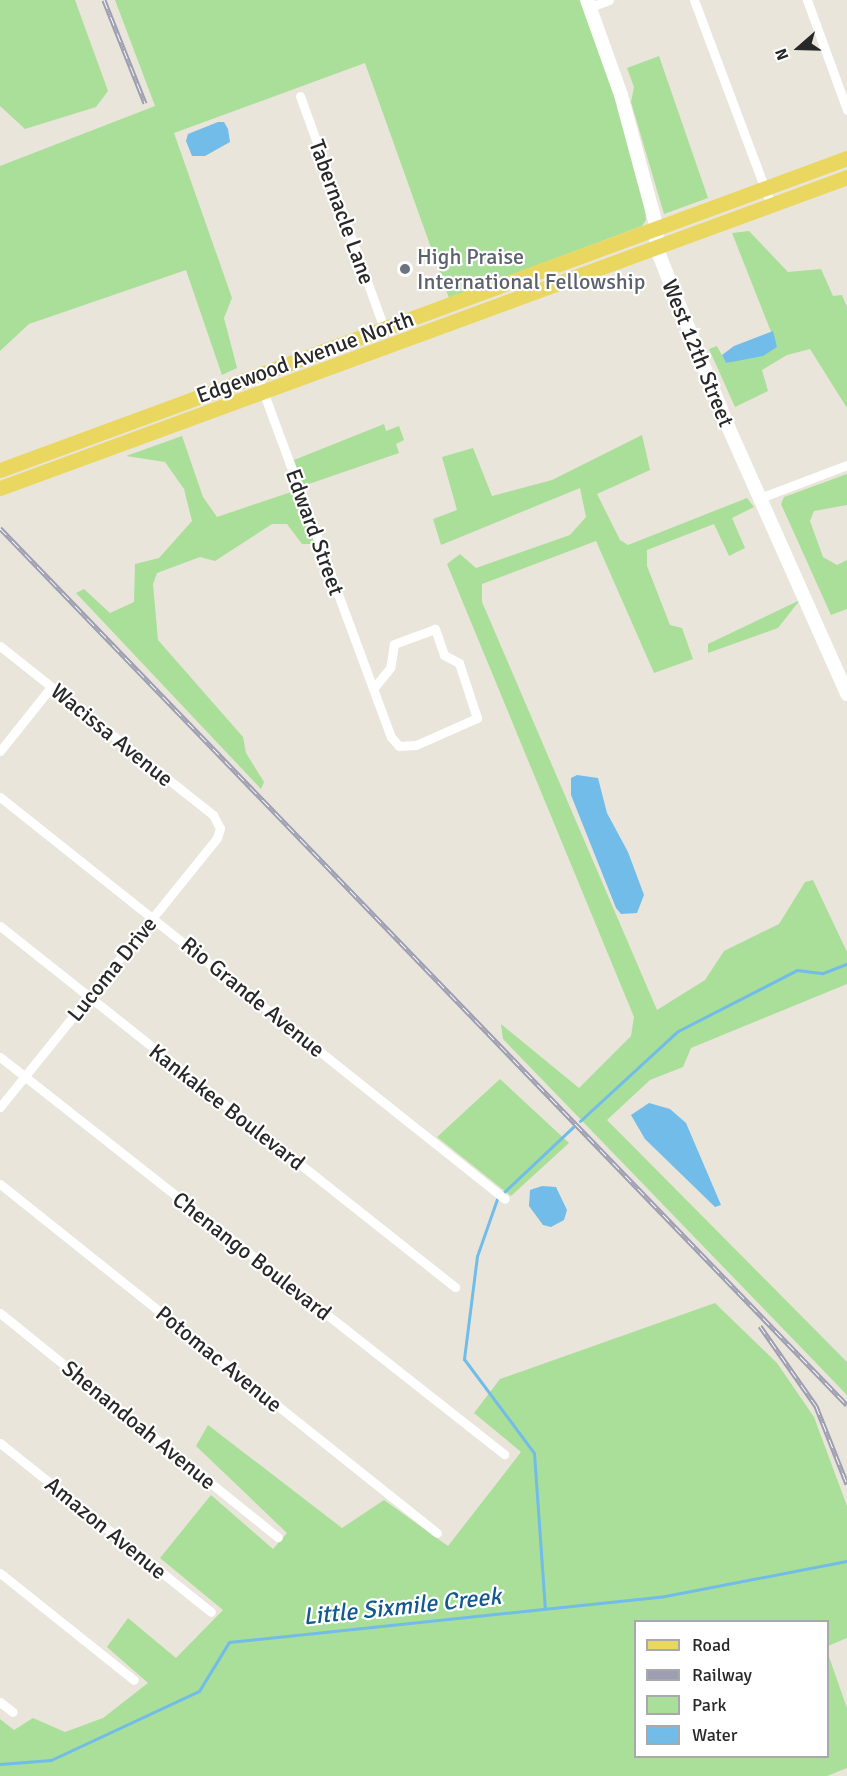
<!DOCTYPE html>
<html>
<head>
<meta charset="utf-8">
<style>
  body { margin:0 }
  #map { position:relative; width:847px; height:1776px; overflow:hidden; background:#eae5da; font-family:Signika,sans-serif }
  div>[style] { position:absolute }
  .green>* { inset:0; background:#a9df99 }
  .water>* { inset:0; background:#71bce8 }
  .stream>* { height:3px; margin:-1.5px; padding:0 1.5px; transform-origin:1.5px; border-radius:1.5px; background:#71bce8 }
  .street>* { height:9px; margin:-4.5px; padding:0 4.5px; transform-origin:4.5px; border-radius:4.5px; background:#fff }
  .secondary>* { height:14px; margin:-7px; padding:0 7px; transform-origin:7px; border-radius:7px; background:#fff }
  .primary>* { height:15px; margin:-7.5px; padding:0 7.5px; transform-origin:7.5px; border-radius:7.5px; background:#e9d760 }
  .rail>* { height:5px; margin-top:-2.5px; transform-origin:0; background:repeating-linear-gradient(90deg,#fff 0 9px,#9d9eb2 0 18px); box-sizing:border-box; border-block:2px solid #9d9eb2 }
  .dots>* { width:16px; height:16px; translate:-50% -50%; box-sizing:border-box; border:3px solid #fff; border-radius:50% }
  span { translate:-50% -50%; white-space:nowrap; text-align:center; line-height:1.15; -webkit-text-stroke:4.5px #fff; paint-order:stroke }
  .street-label { font-size:22px; color:#282828 }
  .worship-label { font-size:22px; color:#5b616d }
  .left { translate:0 -50%; text-align:left }
  .water-label { font-size:24px; color:#135991; font-style:italic }
  .legend { position:absolute; left:634px; top:1620px; width:195px; height:138px; box-sizing:border-box; background:#fff; border:2px solid #a9a9a9; margin:0; padding:8px 10px; list-style:none; font-size:18px; color:#282828 }
  .legend li { display:flex; align-items:center; gap:12px; height:30px }
  .legend b { width:30px; border:2px solid #a9a9a9 }
  .north { position:absolute; left:769px; top:18px; width:60px; height:60px; -webkit-text-stroke:4px #fff; paint-order:stroke; rotate:250deg; font-size:16px; font-weight:700; line-height:24px; text-align:center; color:#282828 }
  .north::after { content:''; display:block; margin:auto; width:21px; height:27px; background:#282828; clip-path:polygon(50% 0,100% 100%,50% 72%,0 100%) }
</style>
</head>
<body>
<div id="map">
  <div class="green">
    <i style="clip-path:polygon(0 0,75px 0,108px 91px,96px 107px,25px 129px,0 106px)"></i>
    <i style="clip-path:polygon(115px 0,582px 0,610px 78px,643px 195px,646px 220px,642px 226px,449px 298px,365px 63px,174px 133px,232px 298px,224px 318px,237px 368px,222px 375px,186px 270px,29px 324px,0 351px,0 166px,155px 106px)"></i>
    <i style="clip-path:polygon(659px 56px,708px 198px,664px 214px,631px 102px,634px 87px,627px 68px)"></i>
    <i style="clip-path:polygon(749px 231px,788px 272px,821px 269px,833px 296px,842px 295px,847px 307px,847px 408px,810px 349px,787px 355px,762px 370px,768px 391px,735px 407px,709px 349px,717px 346px,726px 363px,777px 347px,732px 233px)"></i>
    <i style="clip-path:polygon(384px 424px,386px 431px,399px 426px,404px 440px,396px 444px,399px 453px,303px 486px,294px 460px)"></i>
    <i style="clip-path:polygon(642px 435px,650px 470px,597px 494px,620px 540px,628px 545px,747px 498px,754px 507px,732px 518px,745px 548px,729px 556px,714px 524px,647px 550px,647px 566px,670px 625px,682px 628px,693px 659px,654px 673px,596px 541px,482px 584px,482px 602px,657px 1010px,705px 980px,724px 951px,779px 924px,805px 882px,813px 880px,847px 952px,847px 984px,691px 1048px,683px 1067px,650px 1080px,607px 1120px,847px 1362px,847px 1395px,503px 1039px,501px 1024px,579px 1088px,631px 1036px,634px 1017px,447px 564px,460px 554px,476px 568px,570px 535px,586px 517px,580px 488px,441px 545px,433px 519px,457px 510px,442px 457px,473px 448px,492px 496px,552px 480px)"></i>
    <i style="clip-path:polygon(182px 436px,203px 497px,217px 517px,294px 491px,315px 544px,302px 544px,287px 524px,272px 524px,215px 561px,200px 557px,157px 573px,153px 584px,158px 640px,243px 737px,246px 753px,264px 782px,261px 789px,76px 593px,84px 589px,110px 613px,134px 602px,135px 564px,159px 558px,192px 521px,184px 489px,165px 462px,126px 456px)"></i>
    <i style="clip-path:polygon(847px 474px,847px 505px,814px 511px,810px 521px,823px 557px,837px 565px,847px 560px,847px 609px,831px 615px,781px 504px,784px 497px)"></i>
    <i style="clip-path:polygon(800px 600px,778px 628px,708px 653px,708px 644px)"></i>
    <i style="clip-path:polygon(500px 1079px,569px 1143px,511px 1196px,437px 1137px)"></i>
    <i style="clip-path:polygon(715px 1303px,777px 1363px,814px 1417px,847px 1506px,847px 1638px,828px 1646px,828px 1622px,636px 1622px,636px 1756px,828px 1756px,828px 1654px,847px 1708px,847px 1768px,827px 1776px,0 1776px,0 1719px,14px 1730px,33px 1718px,65px 1732px,103px 1718px,148px 1683px,107px 1647px,128px 1618px,176px 1658px,223px 1610px,160px 1558px,211px 1495px,273px 1549px,287px 1533px,196px 1446px,208px 1425px,342px 1528px,384px 1500px,448px 1546px,521px 1452px,474px 1413px,500px 1379px)"></i>
  </div>
  <div class="water">
    <i style="clip-path:polygon(218px 122px,224px 122px,228px 129px,230px 142px,205px 156px,192px 156px,186px 141px,188px 134px)"></i>
    <i style="clip-path:polygon(773px 331px,777px 347px,763px 356px,726px 363px,722px 355px,734px 346px)"></i>
    <i style="clip-path:polygon(577px 775px,598px 778px,607px 813px,628px 852px,644px 895px,637px 913px,621px 914px,616px 908px,571px 795px,571px 778px)"></i>
    <i style="clip-path:polygon(649px 1103px,670px 1109px,686px 1123px,721px 1205px,715px 1207px,645px 1139px,631px 1115px)"></i>
    <i style="clip-path:polygon(542px 1186px,556px 1187px,567px 1210px,564px 1220px,551px 1227px,543px 1225px,529px 1206px,530px 1190px)"></i>
  </div>
  <div class="stream">
    <i style="left:580px;top:1121px;width:133px;rotate:-42.6deg"></i>
    <i style="left:678px;top:1031px;width:134px;rotate:-27.1deg"></i>
    <i style="left:797px;top:970px;width:26px;rotate:7deg"></i>
    <i style="left:823px;top:973px;width:26px;rotate:-21deg"></i>
    <i style="left:503px;top:1193px;width:96px;rotate:-43.3deg"></i>
    <i style="left:497px;top:1199px;width:60px;rotate:109.3deg"></i>
    <i style="left:477px;top:1256px;width:104px;rotate:97.2deg"></i>
    <i style="left:464px;top:1359px;width:117px;rotate:53.3deg"></i>
    <i style="left:534px;top:1453px;width:156px;rotate:86deg"></i>
    <i style="left:0;top:1764px;width:51px;rotate:-4.5deg"></i>
    <i style="left:51px;top:1760px;width:163px;rotate:-25deg"></i>
    <i style="left:199px;top:1691px;width:57px;rotate:-58.5deg"></i>
    <i style="left:229px;top:1642px;width:438px;rotate:-6deg"></i>
    <i style="left:665px;top:1596px;width:185px;rotate:-10.9deg"></i>
  </div>
  <div class="street">
    <i style="left:694px;top:0;width:219px;rotate:69.4deg"></i>
    <i style="left:807px;top:0;width:117px;rotate:70deg"></i>
    <i style="left:590px;top:7px;width:20px;rotate:-20deg"></i>
    <i style="left:300px;top:96px;width:247px;rotate:70.1deg"></i>
    <i style="left:257px;top:375px;width:386px;rotate:69.7deg"></i>
    <i style="left:391px;top:737px;width:12px;rotate:48deg"></i>
    <i style="left:399px;top:746px;width:17px;rotate:-3deg"></i>
    <i style="left:416px;top:745px;width:67px;rotate:-23.9deg"></i>
    <i style="left:477px;top:718px;width:58px;rotate:-108.1deg"></i>
    <i style="left:459px;top:663px;width:17px;rotate:-152deg"></i>
    <i style="left:444px;top:655px;width:28px;rotate:-109deg"></i>
    <i style="left:435px;top:629px;width:44px;rotate:159.9deg"></i>
    <i style="left:394px;top:644px;width:24px;rotate:99deg"></i>
    <i style="left:390px;top:668px;width:26px;rotate:129deg"></i>
    <i style="left:760px;top:498px;width:93px;rotate:-20.8deg"></i>
    <i style="left:0;top:646px;width:272px;rotate:38.4deg"></i>
    <i style="left:213px;top:815px;width:15px;rotate:62deg"></i>
    <i style="left:220px;top:828px;width:10px;rotate:107deg"></i>
    <i style="left:217px;top:838px;width:346px;rotate:128.9deg"></i>
    <i style="left:0;top:751px;width:82px;rotate:-51.4deg"></i>
    <i style="left:0;top:797px;width:645px;rotate:38.52deg"></i>
    <i style="left:0;top:926px;width:581px;rotate:38.43deg"></i>
    <i style="left:0;top:1057px;width:642px;rotate:38.23deg"></i>
    <i style="left:0;top:1184px;width:559px;rotate:38.61deg"></i>
    <i style="left:0;top:1313px;width:357px;rotate:38.9deg"></i>
    <i style="left:0;top:1443px;width:270px;rotate:38.7deg"></i>
    <i style="left:0;top:1573px;width:171px;rotate:38.6deg"></i>
    <i style="left:0;top:1702px;width:16px;rotate:38deg"></i>
  </div>
  <div class="secondary">
    <i style="left:587px;top:0;width:101px;rotate:70.3deg"></i>
    <i style="left:621px;top:95px;width:138px;rotate:74.9deg"></i>
    <i style="left:657px;top:228px;width:19px;rotate:93deg"></i>
    <i style="left:656px;top:247px;width:188px;rotate:68.2deg"></i>
    <i style="left:726px;top:422px;width:298px;rotate:66deg"></i>
  </div>
  <div class="primary">
    <i style="left:0;top:470px;width:903px;rotate:-20.22deg"></i>
    <i style="left:0;top:488px;width:902px;rotate:-20.16deg"></i>
  </div>
  <div class="rail">
    <i style="left:104px;top:0;width:111px;rotate:68.3deg"></i>
    <i style="left:0;top:528px;width:1219px;rotate:46deg"></i>
    <i style="left:760px;top:1326px;width:98px;rotate:55deg"></i>
    <i style="left:816px;top:1406px;width:84px;rotate:68.3deg"></i>
  </div>
  <div class="dots">
    <i style="left:405px;top:269px;background:#6b7280"></i>
  </div>
  <div class="street-label">
    <span style="left:342px;top:212px;rotate:70deg">Tabernacle Lane</span>
    <span style="left:698px;top:353px;rotate:68deg">West 12th Street</span>
    <span style="left:305px;top:357px;rotate:-20deg">Edgewood Avenue North</span>
    <span style="left:315px;top:532px;rotate:70deg">Edward Street</span>
    <span style="left:112px;top:735px;rotate:39deg">Wacissa Avenue</span>
    <span style="left:112px;top:969px;rotate:-51deg">Lucoma Drive</span>
    <span style="left:253px;top:997px;rotate:39deg">Rio Grande Avenue</span>
    <span style="left:227px;top:1107px;rotate:38deg">Kankakee Boulevard</span>
    <span style="left:252px;top:1256px;rotate:38deg">Chenango Boulevard</span>
    <span style="left:219px;top:1359px;rotate:39deg">Potomac Avenue</span>
    <span style="left:139px;top:1425px;rotate:39deg">Shenandoah Avenue</span>
    <span style="left:106px;top:1528px;rotate:39deg">Amazon Avenue</span>
  </div>
  <div class="worship-label">
    <span class="left" style="left:417px;top:269px">High Praise<br>International Fellowship</span>
  </div>
  <div class="water-label">
    <span style="left:402px;top:1607px;rotate:-6deg">Little Sixmile Creek</span>
  </div>
  <ul class="legend">
  <li><b style="height:8px;background:#e9d760"></b>Road</li>
  <li><b style="height:8px;background:#9d9eb2"></b>Railway</li>
  <li><b style="height:16px;background:#a9df99"></b>Park</li>
  <li><b style="height:16px;background:#71bce8"></b>Water</li>
  </ul>
  <div class="north">N</div>
</div>
</body>
</html>
